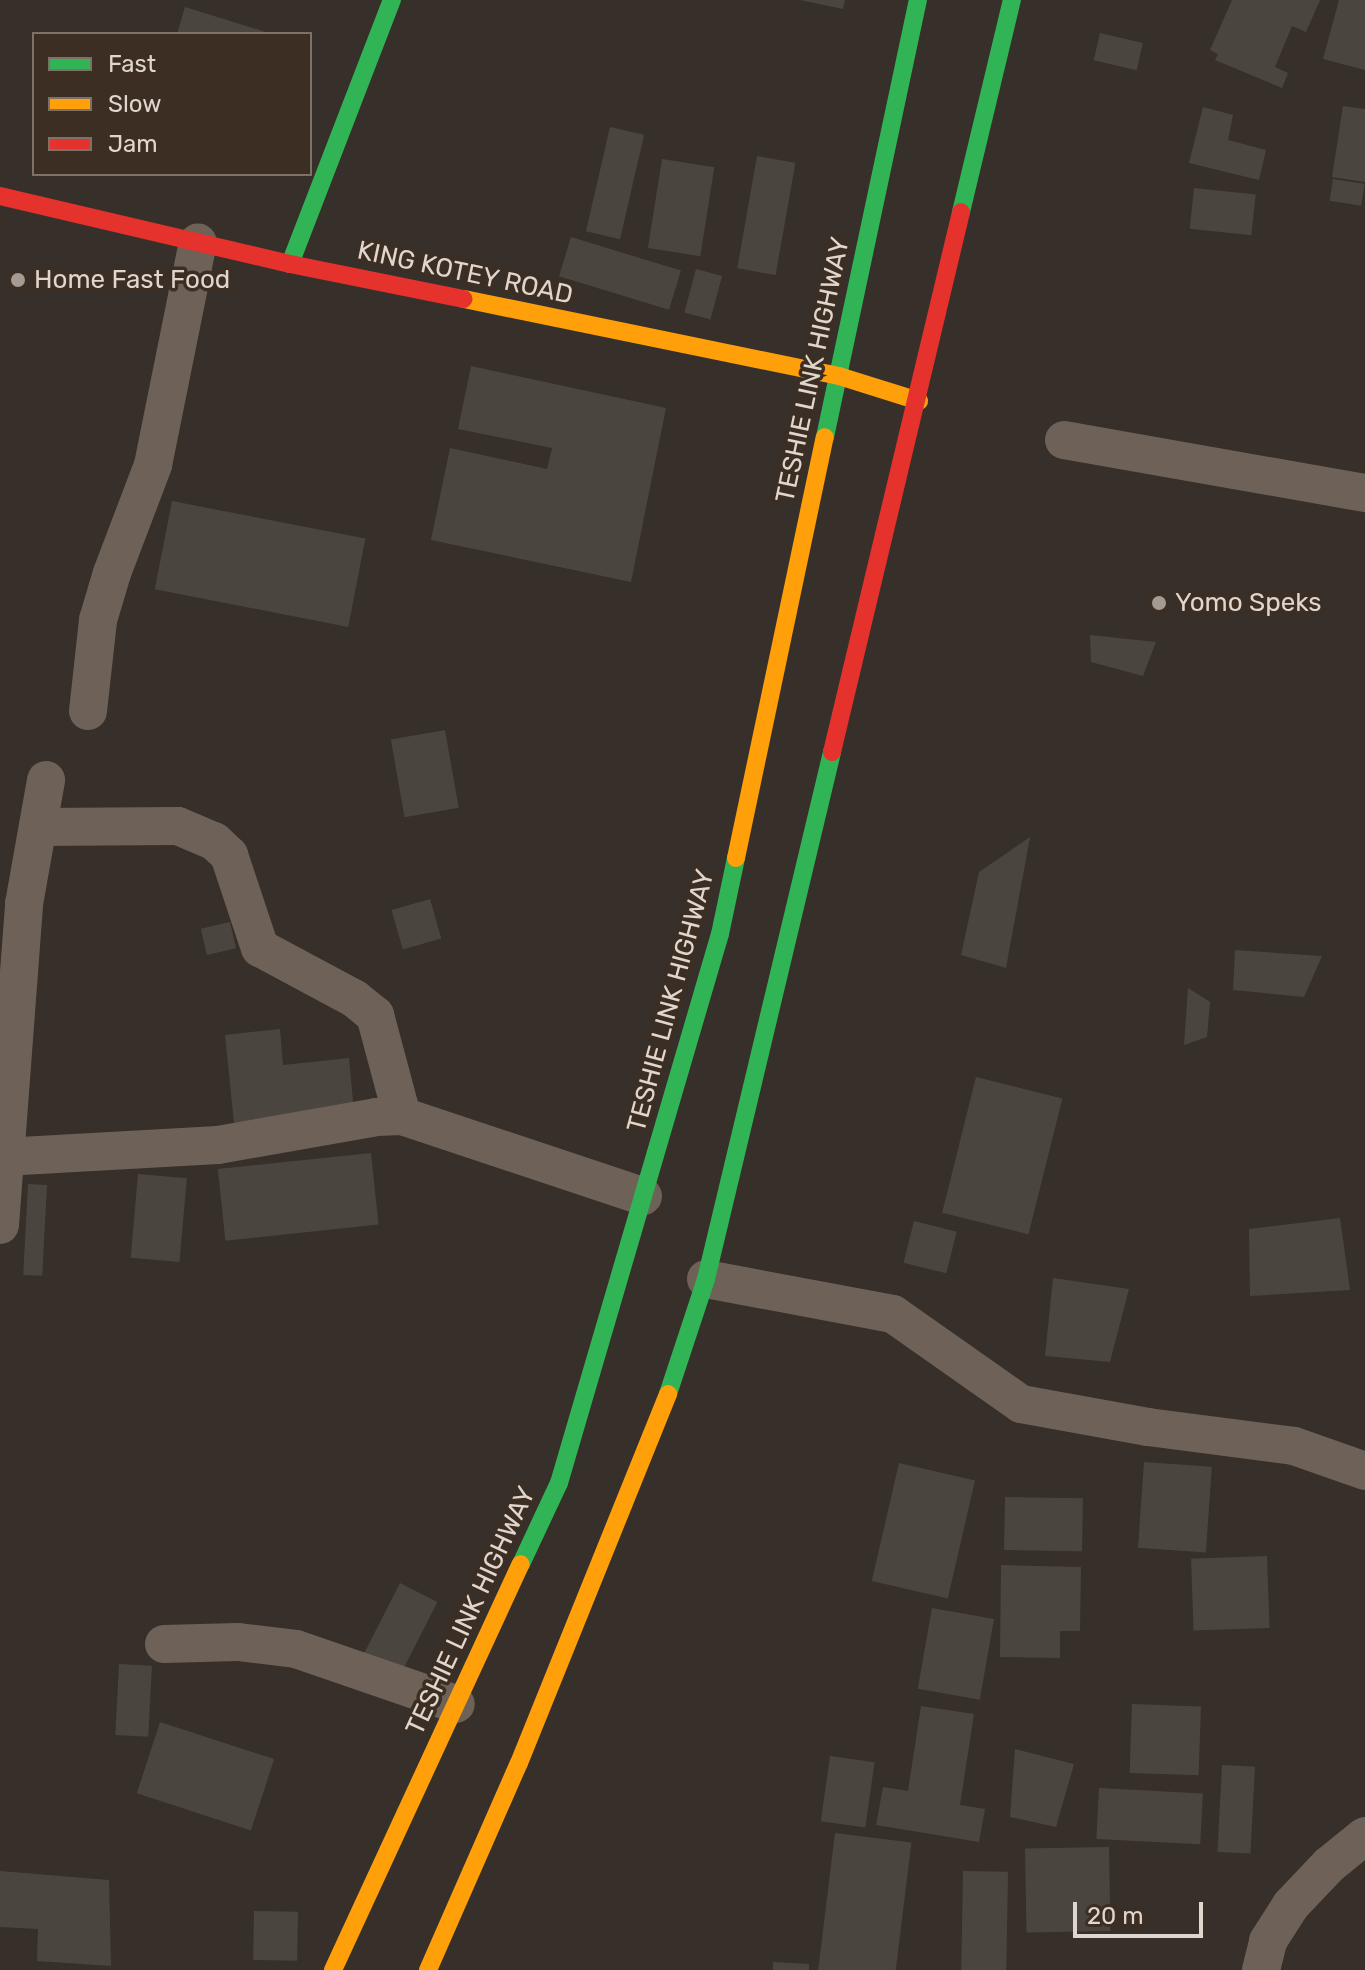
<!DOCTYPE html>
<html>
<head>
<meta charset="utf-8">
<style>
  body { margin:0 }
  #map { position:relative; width:1365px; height:1970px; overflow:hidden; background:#372f29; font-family:Rubik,sans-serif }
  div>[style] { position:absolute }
  .building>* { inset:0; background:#4b4540; transform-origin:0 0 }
  .street>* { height:38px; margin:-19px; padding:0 19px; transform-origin:19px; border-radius:19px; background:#6e6258 }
  .fast>* { height:18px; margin:-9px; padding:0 9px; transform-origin:9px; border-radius:9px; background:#30b455 }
  .slow>* { height:18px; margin:-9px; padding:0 9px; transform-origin:9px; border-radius:9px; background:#ff9f0a }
  .jam>* { height:18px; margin:-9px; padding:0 9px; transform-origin:9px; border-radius:9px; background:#e5322d }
  .dots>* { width:22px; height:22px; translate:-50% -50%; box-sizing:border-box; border:4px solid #3d2e23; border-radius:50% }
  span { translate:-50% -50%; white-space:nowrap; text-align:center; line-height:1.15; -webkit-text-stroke:7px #3d2e23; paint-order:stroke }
  .street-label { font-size:26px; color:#dfd6ce }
  .poi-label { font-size:26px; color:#dfd6ce }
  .left { translate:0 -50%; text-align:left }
  .legend { position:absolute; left:32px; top:32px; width:280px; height:144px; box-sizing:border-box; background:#3d2e23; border:2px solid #7e7167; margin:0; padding:10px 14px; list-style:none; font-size:24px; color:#dfd6ce }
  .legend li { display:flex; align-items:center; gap:16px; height:40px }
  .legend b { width:40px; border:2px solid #7e7167 }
  .scale { position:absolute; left:1073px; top:1902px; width:130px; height:36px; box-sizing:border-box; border:4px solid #dfd6ce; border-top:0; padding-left:10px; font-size:24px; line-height:28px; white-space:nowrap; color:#dfd6ce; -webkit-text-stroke:6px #3d2e23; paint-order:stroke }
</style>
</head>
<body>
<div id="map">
  <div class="building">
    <i style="clip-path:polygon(800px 0,845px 0,843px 9px)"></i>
    <i style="clip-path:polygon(1232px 0,1320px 0,1306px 32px,1292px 26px,1275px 67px,1288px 73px,1282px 88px,1215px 60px,1218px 54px,1210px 50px)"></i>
    <i style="clip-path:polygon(1339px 0,1365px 0,1365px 70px,1323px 59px)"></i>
    <i style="clip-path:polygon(185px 7px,269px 33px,269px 34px,177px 34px)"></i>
    <i style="left:1100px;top:33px;width:44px;height:28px;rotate:13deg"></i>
    <i style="clip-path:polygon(1343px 106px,1365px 109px,1365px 182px,1332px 177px)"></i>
    <i style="clip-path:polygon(1203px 107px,1233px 115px,1228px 140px,1266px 150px,1259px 180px,1189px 163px)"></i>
    <i style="left:610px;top:127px;width:35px;height:107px;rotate:13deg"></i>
    <i style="left:757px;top:156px;width:39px;height:114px;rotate:10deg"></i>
    <i style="left:662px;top:159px;width:53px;height:90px;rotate:9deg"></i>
    <i style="left:1333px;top:179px;width:32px;height:22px;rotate:9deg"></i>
    <i style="left:1194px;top:188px;width:62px;height:41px;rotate:6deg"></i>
    <i style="left:571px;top:237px;width:115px;height:41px;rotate:17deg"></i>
    <i style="left:696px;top:269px;width:27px;height:45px;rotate:15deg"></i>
    <i style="clip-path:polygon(471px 366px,666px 408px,631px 582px,431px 540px,450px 448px,547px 469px,552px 448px,458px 429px)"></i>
    <i style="left:172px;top:501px;width:197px;height:90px;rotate:11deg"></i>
    <i style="clip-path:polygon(1090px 635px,1156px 642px,1143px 676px,1091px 662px)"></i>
    <i style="left:445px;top:730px;width:79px;height:55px;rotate:80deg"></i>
    <i style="clip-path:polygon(1030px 837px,1006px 968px,961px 955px,979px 872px)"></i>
    <i style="left:430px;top:899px;width:41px;height:40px;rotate:74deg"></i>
    <i style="left:230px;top:922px;width:27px;height:30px;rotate:77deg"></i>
    <i style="clip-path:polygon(1235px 950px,1322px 956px,1304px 997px,1233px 990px)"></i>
    <i style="clip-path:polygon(1188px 988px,1210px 1002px,1207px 1037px,1184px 1045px)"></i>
    <i style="clip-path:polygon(280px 1029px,283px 1065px,349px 1058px,354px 1112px,234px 1123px,225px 1035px)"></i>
    <i style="left:976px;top:1077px;width:89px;height:140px;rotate:14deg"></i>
    <i style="left:371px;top:1153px;width:72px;height:154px;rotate:84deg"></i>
    <i style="left:138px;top:1174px;width:49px;height:84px;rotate:5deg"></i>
    <i style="left:28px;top:1184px;width:19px;height:91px;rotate:3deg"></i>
    <i style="clip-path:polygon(1340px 1218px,1350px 1290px,1250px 1296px,1249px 1229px)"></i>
    <i style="left:914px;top:1221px;width:44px;height:43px;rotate:14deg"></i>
    <i style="clip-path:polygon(1053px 1278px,1129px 1289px,1110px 1362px,1045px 1356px)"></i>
    <i style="left:1144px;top:1462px;width:68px;height:86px;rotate:4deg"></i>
    <i style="left:899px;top:1463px;width:78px;height:121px;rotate:13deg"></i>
    <i style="left:1005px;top:1497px;width:78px;height:53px;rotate:1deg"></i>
    <i style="left:1267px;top:1556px;width:72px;height:76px;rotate:88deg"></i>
    <i style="clip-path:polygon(1001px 1565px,1081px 1567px,1080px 1631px,1060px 1631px,1060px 1658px,1000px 1657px)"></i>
    <i style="left:400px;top:1583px;width:42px;height:91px;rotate:27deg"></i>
    <i style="left:932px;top:1608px;width:63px;height:82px;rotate:10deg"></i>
    <i style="left:119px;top:1664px;width:33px;height:71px;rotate:3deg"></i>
    <i style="left:1132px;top:1704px;width:69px;height:69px;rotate:2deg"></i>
    <i style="clip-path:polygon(921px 1706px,974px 1714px,960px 1805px,985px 1809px,979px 1842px,876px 1825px,883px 1787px,908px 1791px)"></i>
    <i style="left:160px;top:1722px;width:120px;height:75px;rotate:18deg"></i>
    <i style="clip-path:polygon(1015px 1749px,1074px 1764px,1056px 1827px,1010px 1817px)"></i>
    <i style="left:830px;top:1756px;width:45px;height:66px;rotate:8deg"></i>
    <i style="left:1222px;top:1765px;width:33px;height:87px;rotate:3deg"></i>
    <i style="left:1099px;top:1788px;width:104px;height:51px;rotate:3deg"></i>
    <i style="left:835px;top:1833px;width:77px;height:138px;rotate:7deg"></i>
    <i style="left:1109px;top:1847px;width:84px;height:84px;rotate:89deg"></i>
    <i style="clip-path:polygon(0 1871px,109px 1880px,111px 1966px,37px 1961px,38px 1929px,0 1927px)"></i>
    <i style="left:963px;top:1871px;width:45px;height:99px;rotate:1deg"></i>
    <i style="left:254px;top:1911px;width:44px;height:49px;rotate:1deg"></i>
    <i style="clip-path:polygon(773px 1962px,809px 1964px,809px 1970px,773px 1970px)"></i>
  </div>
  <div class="street">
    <i style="left:1064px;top:440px;width:306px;rotate:10deg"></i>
    <i style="left:88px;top:711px;width:92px;rotate:-83.7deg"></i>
    <i style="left:98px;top:620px;width:49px;rotate:-73.4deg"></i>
    <i style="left:112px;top:573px;width:116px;rotate:-69.2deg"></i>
    <i style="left:153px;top:465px;width:227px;rotate:-78.6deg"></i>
    <i style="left:38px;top:827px;width:140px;rotate:-0.4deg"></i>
    <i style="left:178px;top:826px;width:39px;rotate:23deg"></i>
    <i style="left:214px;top:841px;width:21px;rotate:43deg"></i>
    <i style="left:229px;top:855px;width:98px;rotate:71.6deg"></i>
    <i style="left:260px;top:948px;width:108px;rotate:28.2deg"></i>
    <i style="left:355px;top:999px;width:26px;rotate:39deg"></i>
    <i style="left:375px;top:1015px;width:105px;rotate:75deg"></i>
    <i style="left:3px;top:1157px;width:215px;rotate:-3.2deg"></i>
    <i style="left:218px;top:1145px;width:160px;rotate:-10deg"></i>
    <i style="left:376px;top:1117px;width:26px;rotate:-2deg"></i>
    <i style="left:402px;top:1116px;width:254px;rotate:18.4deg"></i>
    <i style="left:0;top:1225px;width:322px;rotate:-85.7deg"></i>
    <i style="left:24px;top:904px;width:126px;rotate:-79.9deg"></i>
    <i style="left:706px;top:1279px;width:190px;rotate:10.6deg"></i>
    <i style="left:893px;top:1314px;width:156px;rotate:35.1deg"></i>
    <i style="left:1021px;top:1404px;width:129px;rotate:10.3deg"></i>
    <i style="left:1148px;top:1427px;width:147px;rotate:7.4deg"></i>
    <i style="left:1294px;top:1446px;width:75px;rotate:19.4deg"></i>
    <i style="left:164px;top:1644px;width:74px;rotate:-1.5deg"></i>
    <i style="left:238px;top:1642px;width:58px;rotate:6.9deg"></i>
    <i style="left:296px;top:1649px;width:169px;rotate:19deg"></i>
    <i style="left:1261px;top:1970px;width:30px;rotate:-76deg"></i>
    <i style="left:1268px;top:1941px;width:43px;rotate:-57.4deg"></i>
    <i style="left:1291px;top:1905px;width:55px;rotate:-46.5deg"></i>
    <i style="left:1329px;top:1865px;width:46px;rotate:-38.9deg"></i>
  </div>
  <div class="fast">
    <i style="left:961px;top:212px;width:218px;rotate:-76.5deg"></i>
    <i style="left:290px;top:264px;width:283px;rotate:-68.9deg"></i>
    <i style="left:825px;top:437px;width:447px;rotate:-78deg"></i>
    <i style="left:668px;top:1394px;width:121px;rotate:-71.7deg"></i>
    <i style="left:706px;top:1279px;width:542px;rotate:-76.55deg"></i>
    <i style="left:521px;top:1564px;width:89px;rotate:-64.9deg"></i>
    <i style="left:559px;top:1483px;width:572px;rotate:-73.66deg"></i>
    <i style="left:720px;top:934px;width:78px;rotate:-78.1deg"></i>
  </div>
  <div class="slow">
    <i style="left:464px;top:299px;width:383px;rotate:11.6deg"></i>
    <i style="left:839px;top:376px;width:84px;rotate:17.4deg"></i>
    <i style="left:736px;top:858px;width:430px;rotate:-78.1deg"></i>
    <i style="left:333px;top:1970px;width:447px;rotate:-65.2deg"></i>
    <i style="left:428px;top:1970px;width:226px;rotate:-66.3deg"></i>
    <i style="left:519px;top:1763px;width:398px;rotate:-68deg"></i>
  </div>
  <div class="jam">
    <i style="left:0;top:196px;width:298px;rotate:13.2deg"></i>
    <i style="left:290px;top:264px;width:177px;rotate:11.4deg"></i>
    <i style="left:832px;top:752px;width:555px;rotate:-76.56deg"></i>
  </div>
  <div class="dots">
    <i style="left:18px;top:280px;background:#a49c94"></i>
    <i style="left:1159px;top:603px;background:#a49c94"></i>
  </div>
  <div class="street-label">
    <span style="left:465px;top:273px;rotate:12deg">KING KOTEY ROAD</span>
    <span style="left:813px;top:370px;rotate:-78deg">TESHIE LINK HIGHWAY</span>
    <span style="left:671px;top:1001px;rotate:-75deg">TESHIE LINK HIGHWAY</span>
    <span style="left:471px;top:1611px;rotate:-65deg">TESHIE LINK HIGHWAY</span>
  </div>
  <div class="poi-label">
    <span class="left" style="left:34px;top:280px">Home Fast Food</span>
    <span class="left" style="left:1175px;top:603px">Yomo Speks</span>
  </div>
  <ul class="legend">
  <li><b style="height:10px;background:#30b455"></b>Fast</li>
  <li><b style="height:10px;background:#ff9f0a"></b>Slow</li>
  <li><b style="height:10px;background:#e5322d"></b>Jam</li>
  </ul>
  <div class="scale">20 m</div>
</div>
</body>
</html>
